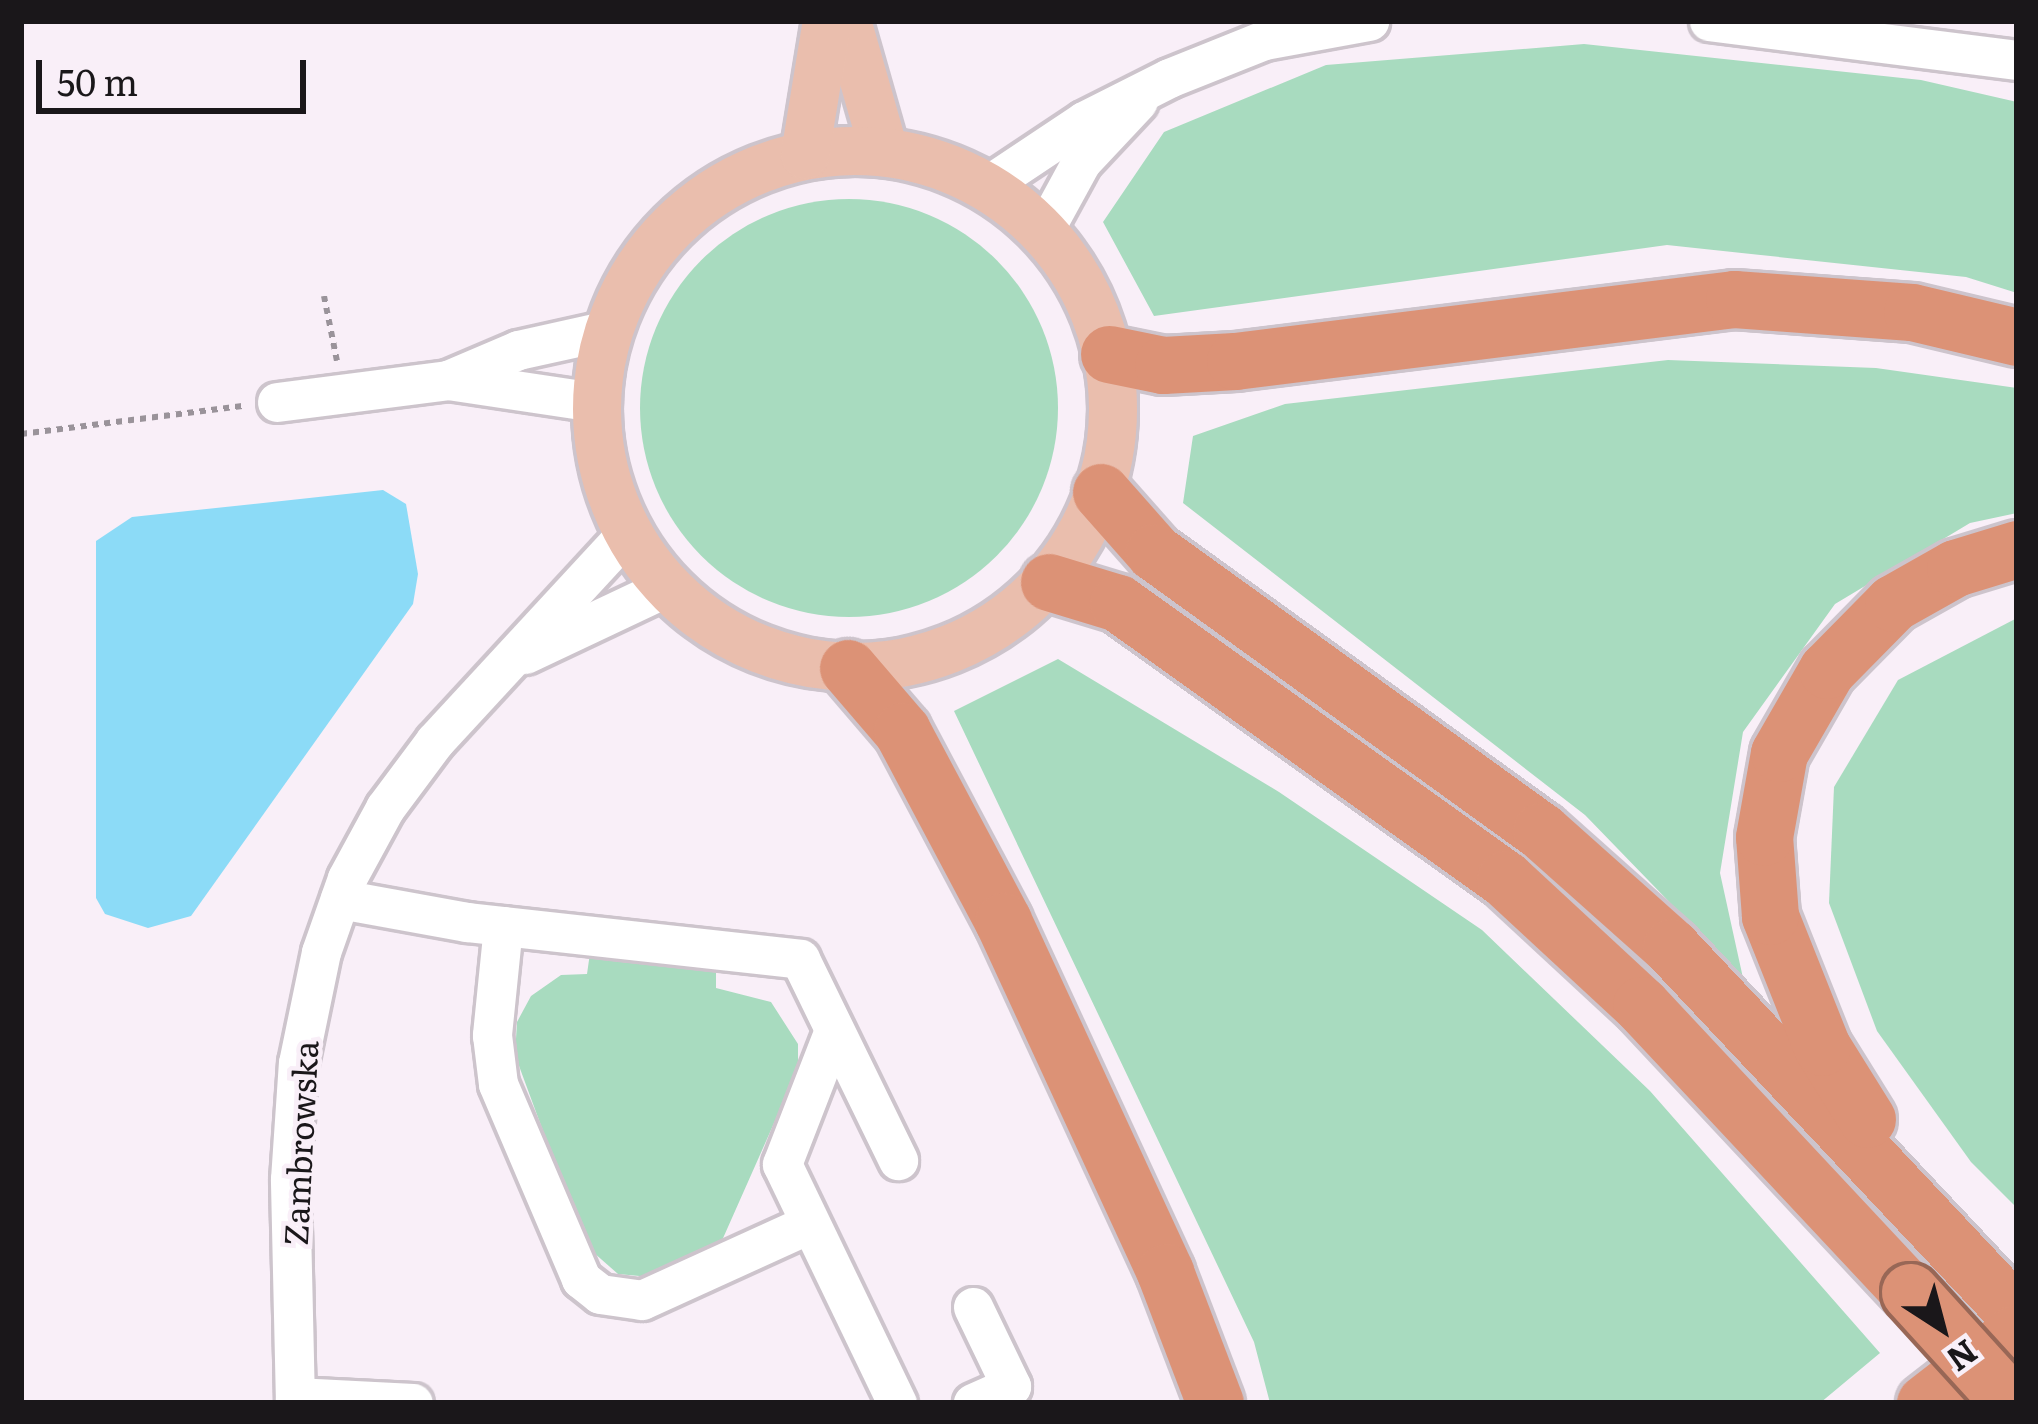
<!DOCTYPE html>
<html>
<head>
<meta charset="utf-8">
<style>
  body { margin:0 }
  #map { position:relative; width:2038px; height:1424px; overflow:hidden; background:#f9eff8; font-family:Literata,serif }
  div>[style] { position:absolute }
  .green>* { inset:0; background:#a8dbbf }
  .round { border-radius:50% }
  .water>* { inset:0; background:#8cdbf7 }
  .path>* { height:6px; margin-top:-3px; transform-origin:0; background:repeating-linear-gradient(90deg,#9a939a 0 6px,transparent 0 12px) }
  .roads { filter:drop-shadow(3px 0 #cdc4cc) drop-shadow(-3px 0 #cdc4cc) drop-shadow(0 3px #cdc4cc) drop-shadow(0 -3px #cdc4cc) }
  .minor>* { height:39px; margin:-19.5px; padding:0 19.5px; transform-origin:19.5px; border-radius:19.5px; background:#fff }
  .major>* { height:48px; margin:-24px; padding:0 24px; transform-origin:24px; border-radius:24px; background:#eabead }
  .major>.ring { margin:-24px; padding:0; box-sizing:content-box; background:none; border:48px solid #eabead; border-radius:50% }
  .highway>* { height:57px; margin:-28.5px; padding:0 28.5px; transform-origin:28.5px; border-radius:28.5px; background:#dc9276 }
  .bridges { filter:drop-shadow(3px 0 #986756) drop-shadow(-3px 0 #986756) drop-shadow(0 3px #986756) drop-shadow(0 -3px #986756) }
  .highway-bridge>* { height:57px; margin:-28.5px; padding:0 28.5px; transform-origin:28.5px; border-radius:28.5px; background:#dc9276 }
  span { translate:-50% -50%; white-space:nowrap; text-align:center; line-height:1.15; -webkit-text-stroke:9px #f9eff8; paint-order:stroke }
  .street-label { font-size:33px; color:#1a171a }
  .frame { position:absolute; inset:0; border:24px solid #1a171a; pointer-events:none }
  .north { position:absolute; left:1882px; top:1268px; width:120px; height:120px; -webkit-text-stroke:9px #f9eff8; paint-order:stroke; rotate:144deg; font-size:33px; font-weight:700; line-height:48px; text-align:center; color:#1a171a }
  .north::after { content:''; display:block; margin:auto; width:42px; height:54px; background:#1a171a; clip-path:polygon(50% 0,100% 100%,50% 72%,0 100%) }
  .scale { position:absolute; left:36px; top:60px; width:270px; height:54px; box-sizing:border-box; border:6px solid #1a171a; border-top:0; padding-left:15px; font-size:36px; line-height:42px; white-space:nowrap; color:#1a171a; -webkit-text-stroke:9px #f9eff8; paint-order:stroke }
</style>
</head>
<body>
<div id="map">
  <div class="green">
    <i style="clip-path:polygon(1584px 44px,1921px 80px,2017px 102px,2017px 293px,1966px 277px,1667px 245px,1154px 316px,1103px 222px,1164px 132px,1326px 65px)"></i>
    <i class="round" style="left:640px;top:199px;width:418px;height:418px"></i>
    <i style="clip-path:polygon(1668px 360px,1876px 368px,2017px 388px,2017px 513px,1970px 523px,1835px 604px,1743px 732px,1720px 873px,1743px 978px,1585px 815px,1183px 503px,1193px 436px,1285px 404px)"></i>
    <i style="clip-path:polygon(2017px 618px,2017px 1208px,1971px 1162px,1877px 1031px,1829px 903px,1834px 787px,1898px 680px)"></i>
    <i style="clip-path:polygon(1058px 659px,1279px 792px,1482px 930px,1650px 1091px,1880px 1353px,1820px 1403px,1270px 1403px,1254px 1342px,954px 711px)"></i>
    <i style="clip-path:polygon(590px 953px,716px 967px,716px 988px,771px 1002px,798px 1044px,798px 1069px,720px 1245px,650px 1277px,618px 1274px,585px 1245px,515px 1055px,517px 1022px,531px 996px,561px 975px,587px 974px)"></i>
  </div>
  <div class="water">
    <i style="clip-path:polygon(383px 490px,406px 504px,418px 574px,413px 604px,191px 916px,148px 928px,105px 914px,96px 898px,96px 541px,132px 517px)"></i>
  </div>
  <div class="path">
    <i style="left:324px;top:296px;width:66px;rotate:78.7deg"></i>
    <i style="left:21px;top:434px;width:225px;rotate:-7.2deg"></i>
  </div>
  <div class="roads">
    <div class="minor">
      <i style="left:1709px;top:21px;width:310px;rotate:7.2deg"></i>
      <i style="left:988px;top:185px;width:115px;rotate:-33.7deg"></i>
      <i style="left:1084px;top:121px;width:95px;rotate:-26.8deg"></i>
      <i style="left:1169px;top:78px;width:102px;rotate:-21.8deg"></i>
      <i style="left:1264px;top:40px;width:107px;rotate:-10.3deg"></i>
      <i style="left:1044px;top:230px;width:77px;rotate:-61.4deg"></i>
      <i style="left:1081px;top:162px;width:83px;rotate:-46.9deg"></i>
      <i style="left:448px;top:380px;width:150px;rotate:8.5deg"></i>
      <i style="left:277px;top:402px;width:172px;rotate:-7.3deg"></i>
      <i style="left:448px;top:380px;width:76px;rotate:-23.2deg"></i>
      <i style="left:518px;top:350px;width:92px;rotate:-12.5deg"></i>
      <i style="left:525px;top:654px;width:157px;rotate:-25.3deg"></i>
      <i style="left:340px;top:899px;width:129px;rotate:10.3deg"></i>
      <i style="left:467px;top:922px;width:335px;rotate:6.3deg"></i>
      <i style="left:800px;top:959px;width:224px;rotate:64deg"></i>
      <i style="left:503px;top:926px;width:110px;rotate:95.8deg"></i>
      <i style="left:492px;top:1035px;width:49px;rotate:83deg"></i>
      <i style="left:498px;top:1084px;width:212px;rotate:66.9deg"></i>
      <i style="left:581px;top:1279px;width:24px;rotate:38deg"></i>
      <i style="left:600px;top:1294px;width:42px;rotate:8.1deg"></i>
      <i style="left:642px;top:1300px;width:183px;rotate:-24.5deg"></i>
      <i style="left:834px;top:1030px;width:144px;rotate:111.2deg"></i>
      <i style="left:782px;top:1164px;width:265px;rotate:64.3deg"></i>
      <i style="left:973px;top:1307px;width:88px;rotate:64.3deg"></i>
      <i style="left:1011px;top:1386px;width:42px;rotate:155.9deg"></i>
      <i style="left:295px;top:1397px;width:118px;rotate:2.9deg"></i>
      <i style="left:295px;top:1403px;width:224px;rotate:-91.3deg"></i>
      <i style="left:290px;top:1179px;width:116px;rotate:-86.1deg"></i>
      <i style="left:298px;top:1063px;width:113px;rotate:-78.3deg"></i>
      <i style="left:321px;top:952px;width:78px;rotate:-70.6deg"></i>
      <i style="left:347px;top:878px;width:80px;rotate:-61.5deg"></i>
      <i style="left:385px;top:808px;width:84px;rotate:-53.3deg"></i>
      <i style="left:435px;top:741px;width:283px;rotate:-47.3deg"></i>
    </div>
    <div class="major">
      <i style="left:847px;top:21px;width:135px;rotate:74.1deg"></i>
      <i class="ring" style="left:597px;top:151px;width:468px;height:468px"></i>
      <i style="left:805px;top:155px;width:136px;rotate:-80.7deg"></i>
    </div>
    <div class="highway">
      <i style="left:1109px;top:354px;width:55px;rotate:11.5deg"></i>
      <i style="left:1163px;top:365px;width:72px;rotate:-3.2deg"></i>
      <i style="left:1235px;top:361px;width:503px;rotate:-7.08deg"></i>
      <i style="left:1734px;top:299px;width:178px;rotate:4.2deg"></i>
      <i style="left:1912px;top:312px;width:108px;rotate:13.4deg"></i>
      <i style="left:1101px;top:492px;width:80px;rotate:48.5deg"></i>
      <i style="left:1154px;top:552px;width:477px;rotate:35.8deg"></i>
      <i style="left:1541px;top:831px;width:174px;rotate:41.7deg"></i>
      <i style="left:1671px;top:947px;width:505px;rotate:46.76deg"></i>
      <i style="left:1049px;top:582px;width:72px;rotate:16.9deg"></i>
      <i style="left:1118px;top:603px;width:475px;rotate:35.5deg"></i>
      <i style="left:1505px;top:879px;width:185px;rotate:42.8deg"></i>
      <i style="left:1641px;top:1005px;width:393px;rotate:46.9deg"></i>
      <i style="left:848px;top:668px;width:83px;rotate:49.4deg"></i>
      <i style="left:902px;top:731px;width:215px;rotate:62deg"></i>
      <i style="left:1003px;top:921px;width:387px;rotate:65.2deg"></i>
      <i style="left:1165px;top:1272px;width:140px;rotate:69.1deg"></i>
      <i style="left:1867px;top:1119px;width:85px;rotate:-122deg"></i>
      <i style="left:1822px;top:1047px;width:141px;rotate:-111.7deg"></i>
      <i style="left:1770px;top:916px;width:79px;rotate:-94.3deg"></i>
      <i style="left:1764px;top:837px;width:85px;rotate:-79.9deg"></i>
      <i style="left:1779px;top:753px;width:96px;rotate:-60deg"></i>
      <i style="left:1827px;top:670px;width:94px;rotate:-45.4deg"></i>
      <i style="left:1893px;top:603px;width:71px;rotate:-29.4deg"></i>
      <i style="left:1955px;top:568px;width:65px;rotate:-17deg"></i>
      <i style="left:1925px;top:1403px;width:113px;rotate:-37.8deg"></i>
    </div>
  </div>
  <div class="bridges">
    <div class="highway-bridge">
      <i style="left:1910px;top:1292px;width:150px;rotate:47.7deg"></i>
    </div>
  </div>
  <div class="street-label">
    <span style="left:299px;top:1143px;rotate:-87deg">Zambrowska</span>
  </div>
  <div class="frame"></div>
  <div class="north">N</div>
  <div class="scale">50 m</div>
</div>
</body>
</html>
